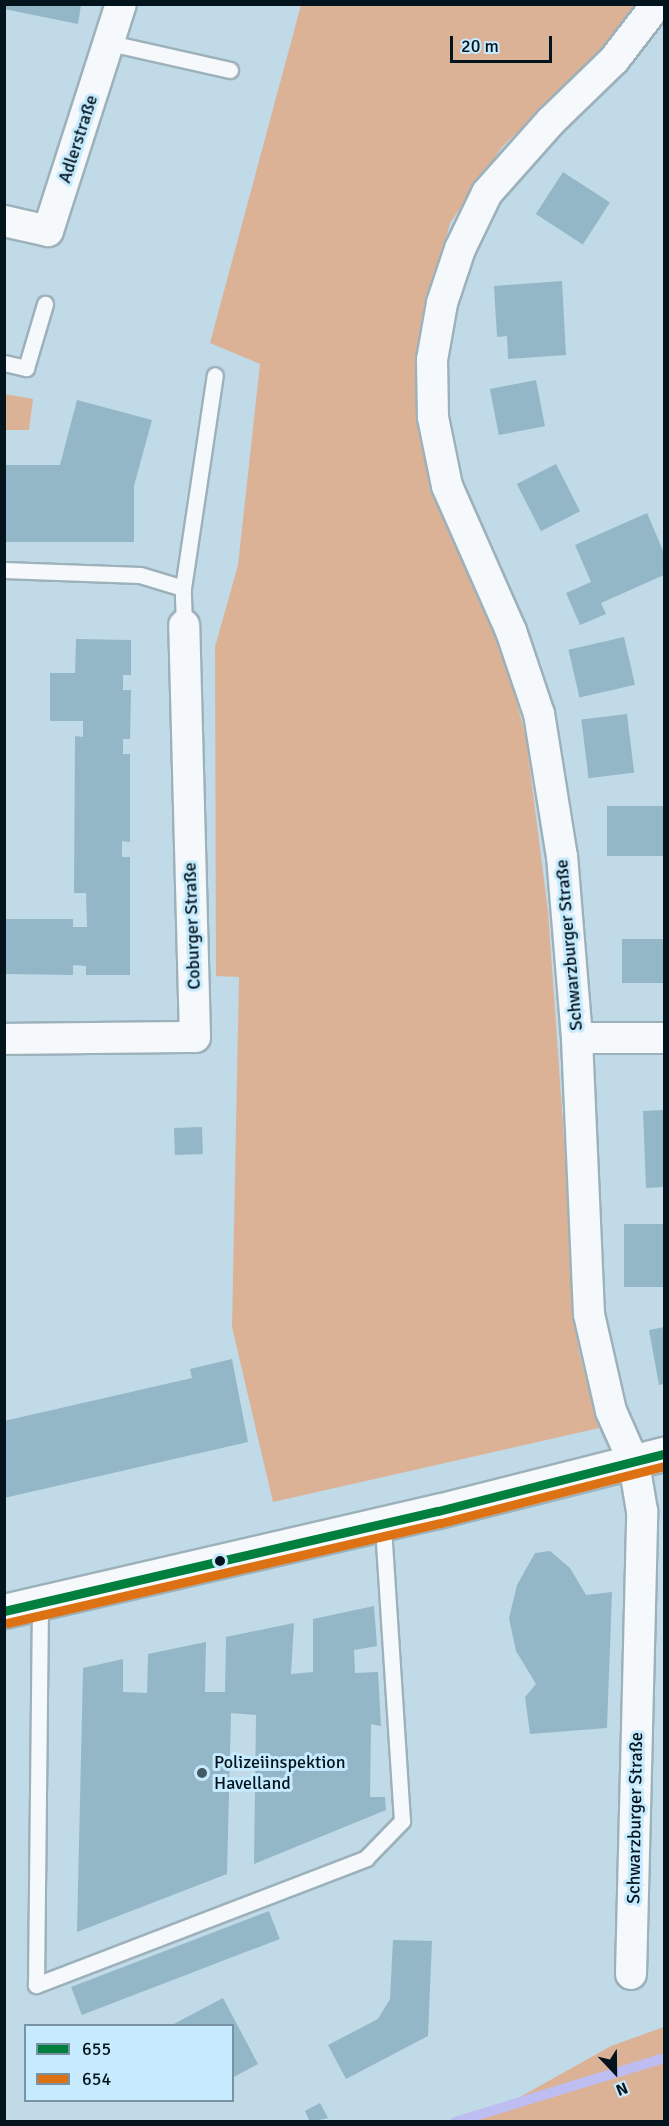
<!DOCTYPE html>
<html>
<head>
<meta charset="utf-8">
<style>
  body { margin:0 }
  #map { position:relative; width:669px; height:2126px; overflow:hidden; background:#c0dae7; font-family:Signika,sans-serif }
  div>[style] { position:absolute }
  .green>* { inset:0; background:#dcb297 }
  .stream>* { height:10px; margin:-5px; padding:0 5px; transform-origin:5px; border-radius:5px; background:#bdbdf2 }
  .building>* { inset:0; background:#93b7c7; transform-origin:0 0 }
  .roads { filter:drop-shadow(2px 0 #9db1bb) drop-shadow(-2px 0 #9db1bb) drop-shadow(0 2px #9db1bb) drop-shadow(0 -2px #9db1bb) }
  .service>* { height:15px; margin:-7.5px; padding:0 7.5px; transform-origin:7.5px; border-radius:7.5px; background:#f6f9fb }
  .minor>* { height:30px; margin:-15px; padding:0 15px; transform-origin:15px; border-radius:15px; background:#f6f9fb }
  .tertiary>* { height:33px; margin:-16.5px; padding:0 16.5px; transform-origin:16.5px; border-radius:16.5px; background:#f6f9fb }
  .bus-1>* { height:9px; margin:-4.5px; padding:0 4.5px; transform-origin:4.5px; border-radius:4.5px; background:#007f3e }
  .bus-2>* { height:9px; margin:-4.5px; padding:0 4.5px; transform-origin:4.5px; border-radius:4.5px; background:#dd7215 }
  .dots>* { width:16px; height:16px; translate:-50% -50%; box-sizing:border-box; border:3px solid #c6eafe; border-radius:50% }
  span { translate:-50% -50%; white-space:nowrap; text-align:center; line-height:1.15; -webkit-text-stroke:6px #c6eafe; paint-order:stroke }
  .street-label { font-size:18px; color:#03141c }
  .poi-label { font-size:18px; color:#03141c }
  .left { translate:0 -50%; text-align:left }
  .frame { position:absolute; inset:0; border:6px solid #03141c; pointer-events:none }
  .legend { position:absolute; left:24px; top:2024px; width:210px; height:78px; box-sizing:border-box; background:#c6eafe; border:2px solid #7894a4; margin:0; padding:8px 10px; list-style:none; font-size:18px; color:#03141c }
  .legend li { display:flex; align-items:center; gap:12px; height:30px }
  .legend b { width:30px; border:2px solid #7894a4 }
  .north { position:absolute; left:585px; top:2042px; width:60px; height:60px; -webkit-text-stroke:4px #c6eafe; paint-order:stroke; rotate:158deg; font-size:16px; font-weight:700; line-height:24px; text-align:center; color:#03141c }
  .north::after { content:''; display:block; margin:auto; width:21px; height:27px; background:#03141c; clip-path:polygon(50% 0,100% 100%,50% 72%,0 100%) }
  .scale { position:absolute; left:450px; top:36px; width:102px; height:27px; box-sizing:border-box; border:3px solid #03141c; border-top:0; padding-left:8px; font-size:18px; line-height:21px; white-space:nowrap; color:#03141c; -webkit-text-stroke:4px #c6eafe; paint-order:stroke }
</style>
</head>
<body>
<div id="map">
  <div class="green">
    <i style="clip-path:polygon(301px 5px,639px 5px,623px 29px,502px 147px,450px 223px,426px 318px,418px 419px,445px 520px,507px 664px,526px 738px,548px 911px,579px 1351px,599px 1428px,273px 1502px,232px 1327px,239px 977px,216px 976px,215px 647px,238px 565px,260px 364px,210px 343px)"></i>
    <i style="clip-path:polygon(5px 394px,33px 399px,29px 430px,5px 430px)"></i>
    <i style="clip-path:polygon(664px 2027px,664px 2121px,477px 2121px,611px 2046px)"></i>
  </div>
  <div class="stream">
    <i style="left:455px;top:2122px;width:219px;rotate:-17deg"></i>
  </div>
  <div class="building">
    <i style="clip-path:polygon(4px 5px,81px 5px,78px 24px,4px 9px)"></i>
    <i style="left:563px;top:172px;width:56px;height:50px;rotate:33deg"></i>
    <i style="clip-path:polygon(562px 281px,566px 355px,508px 359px,507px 336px,497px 337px,494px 286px)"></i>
    <i style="left:536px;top:380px;width:47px;height:47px;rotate:79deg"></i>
    <i style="clip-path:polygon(77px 400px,152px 420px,134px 486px,134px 542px,4px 542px,4px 465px,60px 465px)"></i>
    <i style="left:556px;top:464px;width:53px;height:44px;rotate:63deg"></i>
    <i style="clip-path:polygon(647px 513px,664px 553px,664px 575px,601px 603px,606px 614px,580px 625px,566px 593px,591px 582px,575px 545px)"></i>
    <i style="left:624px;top:637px;width:49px;height:57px;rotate:77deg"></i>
    <i style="clip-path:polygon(76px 639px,131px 640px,131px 675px,123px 675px,123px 690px,131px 690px,130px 739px,123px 739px,123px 754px,130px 754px,130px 842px,122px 841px,122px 857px,130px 857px,130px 975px,86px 975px,86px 966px,73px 965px,73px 975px,4px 974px,4px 919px,73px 919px,73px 927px,87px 927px,86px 893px,74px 893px,75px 736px,83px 737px,83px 721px,50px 721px,50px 673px,75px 673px)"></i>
    <i style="left:627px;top:714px;width:59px;height:46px;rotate:83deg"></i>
    <i style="left:664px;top:806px;width:50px;height:57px;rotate:90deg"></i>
    <i style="left:664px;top:939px;width:44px;height:42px;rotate:90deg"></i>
    <i style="clip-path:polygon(664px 1110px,664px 1187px,646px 1188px,643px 1111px)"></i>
    <i style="left:202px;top:1127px;width:27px;height:28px;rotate:88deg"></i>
    <i style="left:664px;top:1224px;width:63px;height:40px;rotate:90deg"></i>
    <i style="clip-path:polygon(664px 1327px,664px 1384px,659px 1385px,649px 1330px)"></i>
    <i style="clip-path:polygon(232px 1359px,248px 1442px,4px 1498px,4px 1421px,192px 1378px,190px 1369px)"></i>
    <i style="clip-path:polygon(550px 1551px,570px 1568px,586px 1595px,612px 1592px,607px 1728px,530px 1734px,525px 1697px,536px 1684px,516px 1651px,509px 1618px,517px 1585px,535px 1553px)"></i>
    <i style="clip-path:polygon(374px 1606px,377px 1646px,354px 1650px,355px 1673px,378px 1672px,381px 1726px,371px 1724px,370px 1797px,385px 1797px,386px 1810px,254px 1864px,256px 1715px,231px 1713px,227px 1874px,77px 1932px,83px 1668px,123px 1659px,123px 1692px,147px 1693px,148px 1654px,206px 1642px,205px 1692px,225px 1692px,226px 1637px,294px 1623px,291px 1674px,313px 1672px,313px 1619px)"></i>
    <i style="left:269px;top:1911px;width:30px;height:212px;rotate:69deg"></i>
    <i style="clip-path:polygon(393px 1940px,432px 1941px,428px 2036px,346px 2079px,328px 2045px,378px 2019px,390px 1999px)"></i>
    <i style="clip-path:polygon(223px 1998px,258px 2064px,232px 2078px,232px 2026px,170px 2026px)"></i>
    <i style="clip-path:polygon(320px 2103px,328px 2118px,310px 2122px,305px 2111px)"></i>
  </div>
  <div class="roads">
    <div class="service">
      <i style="left:110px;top:43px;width:123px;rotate:12.7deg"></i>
      <i style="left:4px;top:363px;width:23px;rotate:13deg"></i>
      <i style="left:26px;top:368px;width:67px;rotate:-73.5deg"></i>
      <i style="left:4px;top:570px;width:136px;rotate:2.1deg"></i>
      <i style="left:140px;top:575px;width:45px;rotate:16.8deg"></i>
      <i style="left:184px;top:625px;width:37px;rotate:-92deg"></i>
      <i style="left:183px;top:588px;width:215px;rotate:-81.5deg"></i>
      <i style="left:40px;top:1603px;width:382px;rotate:90.6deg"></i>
      <i style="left:36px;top:1985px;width:354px;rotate:-21deg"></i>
      <i style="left:366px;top:1858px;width:52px;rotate:-45.8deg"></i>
      <i style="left:402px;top:1821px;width:298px;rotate:-93.7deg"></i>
    </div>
    <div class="minor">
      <i style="left:4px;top:221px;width:45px;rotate:12.8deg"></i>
      <i style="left:48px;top:231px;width:238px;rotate:-72.2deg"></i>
      <i style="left:577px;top:1038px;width:87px"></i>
      <i style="left:4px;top:1039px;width:191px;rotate:-0.6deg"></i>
      <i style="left:195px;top:1037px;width:412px;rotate:-91.5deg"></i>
      <i style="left:631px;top:1974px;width:463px;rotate:-88.6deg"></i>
      <i style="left:642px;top:1511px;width:49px;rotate:-99.5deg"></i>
      <i style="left:634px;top:1463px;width:57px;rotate:-113.9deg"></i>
      <i style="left:611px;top:1411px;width:99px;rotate:-102.8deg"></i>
      <i style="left:589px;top:1314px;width:276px;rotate:-92.5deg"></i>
      <i style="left:577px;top:1038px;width:182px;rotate:-94.7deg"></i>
      <i style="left:562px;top:857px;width:145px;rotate:-99.1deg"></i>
      <i style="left:539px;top:714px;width:88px;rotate:-108.6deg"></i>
      <i style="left:511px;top:631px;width:158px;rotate:-113.8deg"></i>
      <i style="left:447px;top:486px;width:70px;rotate:-101.5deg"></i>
      <i style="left:433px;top:417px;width:57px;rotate:-91deg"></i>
      <i style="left:432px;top:360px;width:58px;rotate:-80deg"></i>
      <i style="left:442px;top:303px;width:57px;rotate:-71.6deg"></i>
      <i style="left:460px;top:249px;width:62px;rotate:-64.3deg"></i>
      <i style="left:487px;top:193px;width:96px;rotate:-48.4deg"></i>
      <i style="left:551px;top:121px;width:88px;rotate:-44.1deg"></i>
      <i style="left:614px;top:60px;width:71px;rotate:-52.5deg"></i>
    </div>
    <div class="tertiary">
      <i style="left:4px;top:1611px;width:445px;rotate:-13deg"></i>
      <i style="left:438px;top:1511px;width:233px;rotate:-14.2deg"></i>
    </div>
  </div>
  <div class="bus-1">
    <i style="left:4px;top:1611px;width:445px;rotate:-13deg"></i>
    <i style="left:438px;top:1511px;width:233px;rotate:-14.2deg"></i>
  </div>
  <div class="bus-2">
    <i style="left:7px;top:1623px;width:445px;rotate:-13deg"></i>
    <i style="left:441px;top:1523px;width:230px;rotate:-14.3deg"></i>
  </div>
  <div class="dots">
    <i style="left:220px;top:1561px;background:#03141c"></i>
    <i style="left:202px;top:1773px;background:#455963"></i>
  </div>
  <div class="street-label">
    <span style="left:78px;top:139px;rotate:-72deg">Adlerstraße</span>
    <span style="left:192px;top:926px;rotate:-92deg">Coburger Straße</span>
    <span style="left:569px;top:945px;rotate:-95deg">Schwarzburger Straße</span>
    <span style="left:635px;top:1818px;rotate:-89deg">Schwarzburger Straße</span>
  </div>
  <div class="poi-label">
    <span class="left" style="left:214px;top:1773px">Polizeiinspektion<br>Havelland</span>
  </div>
  <div class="frame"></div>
  <ul class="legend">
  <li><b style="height:8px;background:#007f3e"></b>655</li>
  <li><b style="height:8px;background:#dd7215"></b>654</li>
  </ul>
  <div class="north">N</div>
  <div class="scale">20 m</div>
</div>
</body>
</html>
